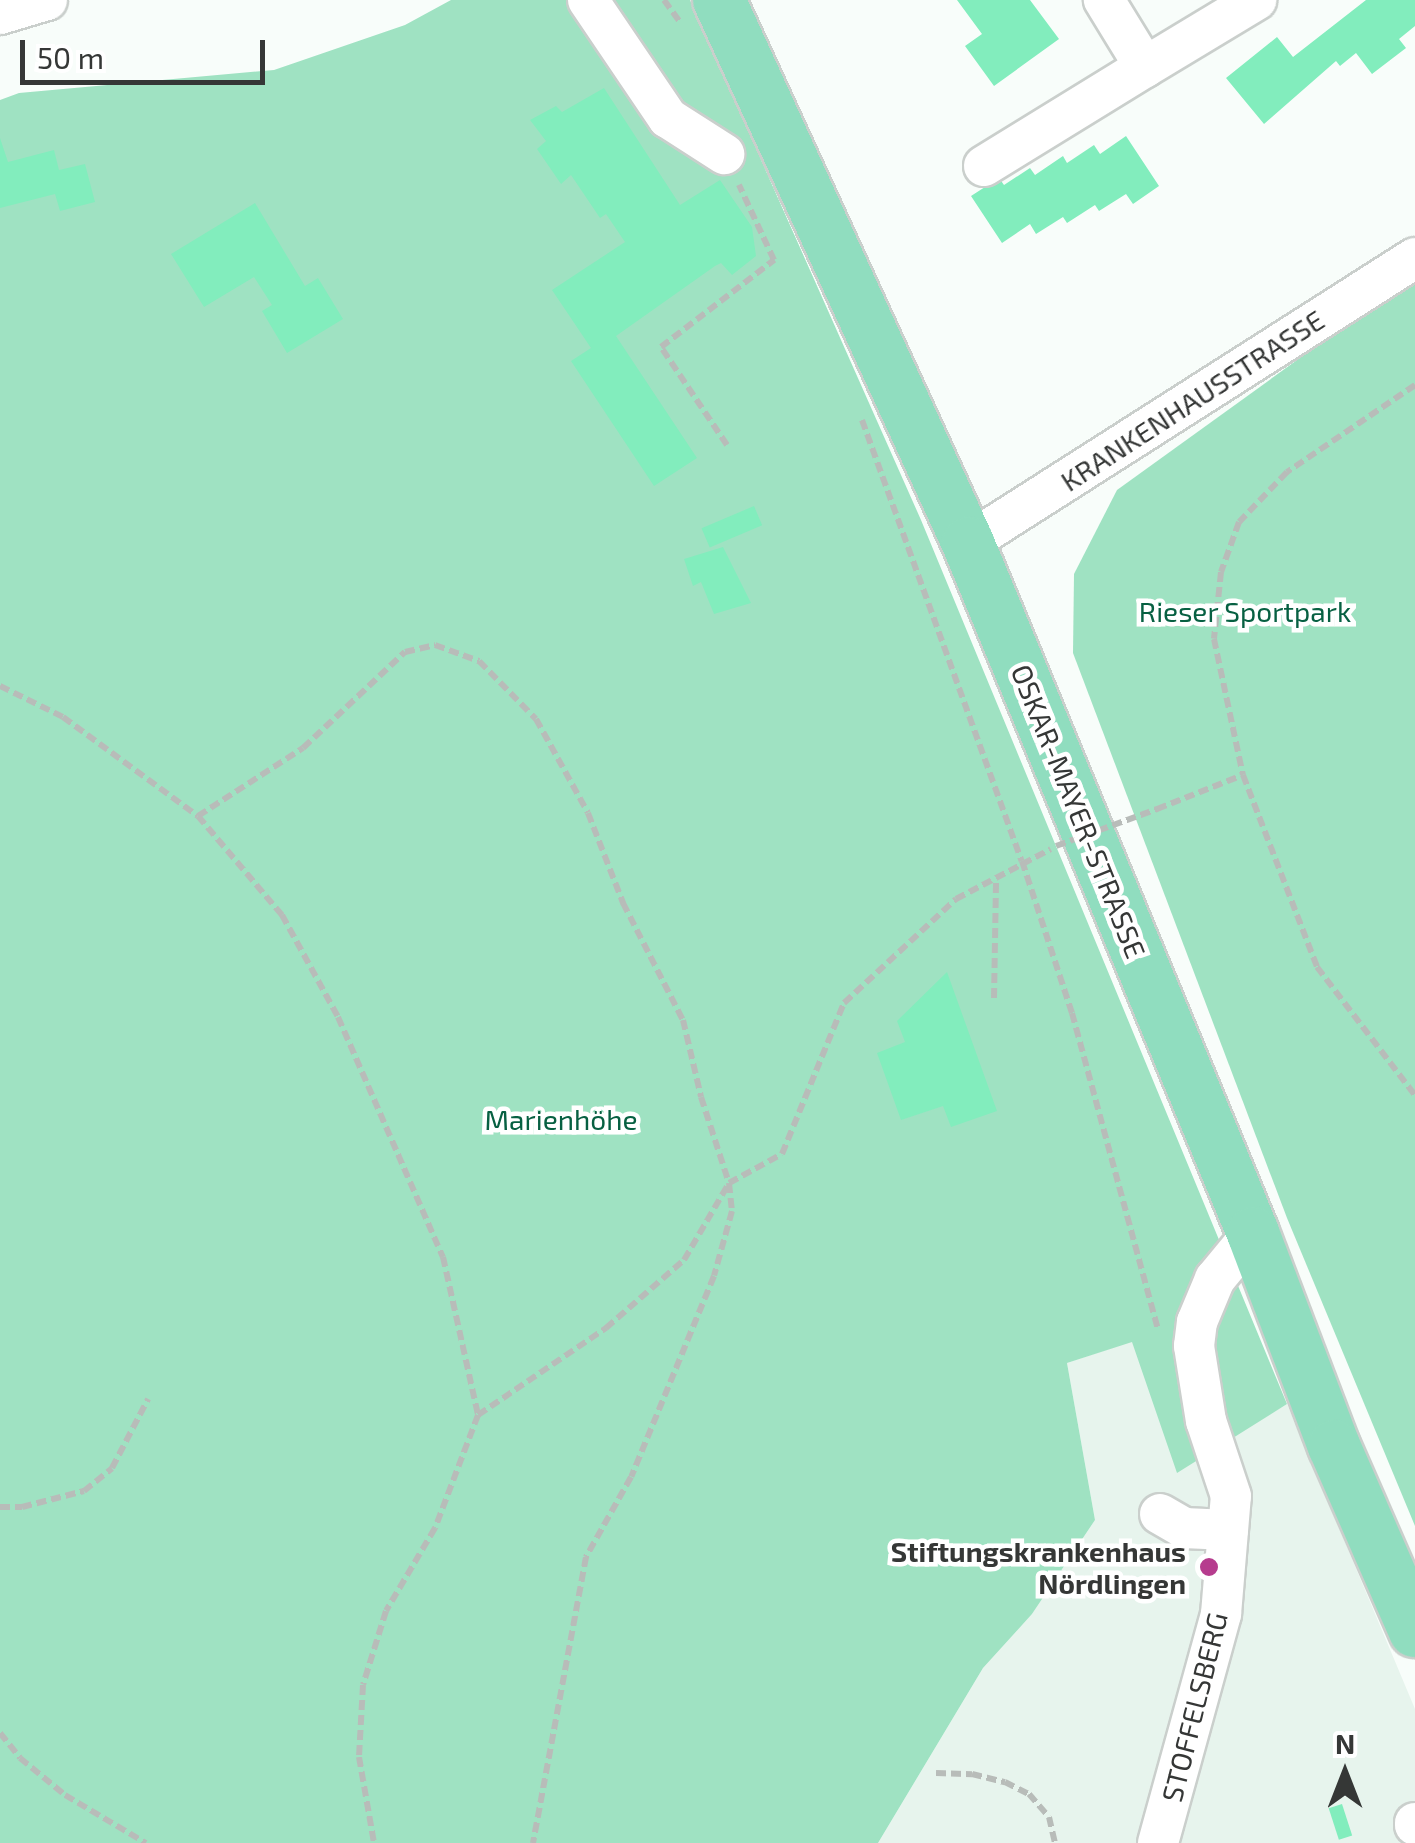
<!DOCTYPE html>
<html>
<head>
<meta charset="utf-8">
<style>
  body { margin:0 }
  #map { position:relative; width:1415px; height:1843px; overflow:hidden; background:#f8fdfa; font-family:"Exo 2",sans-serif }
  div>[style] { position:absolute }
  .built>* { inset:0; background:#e7f4ed }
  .green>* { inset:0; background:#9fe2c2 }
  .building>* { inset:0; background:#82edbd; transform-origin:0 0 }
  .path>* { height:6px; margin-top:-3px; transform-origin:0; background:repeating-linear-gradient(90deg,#b8bcb9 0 10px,transparent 0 15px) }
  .roads { filter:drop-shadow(2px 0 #cacfcc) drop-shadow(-2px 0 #cacfcc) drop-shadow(0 2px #cacfcc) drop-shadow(0 -2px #cacfcc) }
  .minor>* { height:40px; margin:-20px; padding:0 20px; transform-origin:20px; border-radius:20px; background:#fff }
  .major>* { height:52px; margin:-26px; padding:0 26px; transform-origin:26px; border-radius:26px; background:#90ddbf }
  .path-bridge>* { height:6px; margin-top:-3px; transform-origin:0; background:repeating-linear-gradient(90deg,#b8bcb9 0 10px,transparent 0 15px) }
  .dots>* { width:28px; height:28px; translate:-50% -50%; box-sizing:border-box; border:5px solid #fff; border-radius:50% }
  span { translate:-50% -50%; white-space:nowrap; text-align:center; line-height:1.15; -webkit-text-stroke:9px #fff; paint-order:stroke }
  .street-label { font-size:28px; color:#353736 }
  .park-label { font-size:28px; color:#076042 }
  .poi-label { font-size:28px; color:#353736; font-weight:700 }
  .right { translate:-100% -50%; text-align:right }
  .north { position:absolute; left:1295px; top:1723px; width:100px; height:100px; -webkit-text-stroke:8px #fff; paint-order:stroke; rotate:0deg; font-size:28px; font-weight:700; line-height:40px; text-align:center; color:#353736 }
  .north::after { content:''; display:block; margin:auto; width:35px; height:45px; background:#353736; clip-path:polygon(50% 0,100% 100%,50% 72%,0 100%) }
  .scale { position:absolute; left:20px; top:40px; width:245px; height:45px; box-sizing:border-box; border:5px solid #353736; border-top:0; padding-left:12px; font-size:30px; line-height:35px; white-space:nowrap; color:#353736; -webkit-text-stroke:8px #fff; paint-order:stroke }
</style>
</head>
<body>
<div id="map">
  <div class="built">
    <i style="clip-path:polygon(1132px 1341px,1227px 1440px,1287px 1404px,1415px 1709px,1415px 1843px,878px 1843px,983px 1668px,1032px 1614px,1095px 1520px,1067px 1363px)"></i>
  </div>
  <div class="green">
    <i style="clip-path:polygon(451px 0,690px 0,921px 520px,1287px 1404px,1177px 1473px,1132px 1342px,1067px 1363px,1095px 1520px,1032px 1614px,983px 1668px,878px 1843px,0 1843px,0 100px,19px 93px,274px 70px,405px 25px)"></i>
    <i style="clip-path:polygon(1415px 275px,1415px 1526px,1287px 1218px,1073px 653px,1074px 574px,1117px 490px)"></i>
  </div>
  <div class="building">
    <i style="clip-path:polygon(957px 0,1030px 0,1059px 39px,994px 86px,965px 46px,982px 34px)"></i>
    <i style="clip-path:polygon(1366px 0,1415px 0,1415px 26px,1399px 39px,1406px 48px,1372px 74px,1356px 53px,1340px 66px,1336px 61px,1264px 124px,1226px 78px,1277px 37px,1293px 57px)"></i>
    <i style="clip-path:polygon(604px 88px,680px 205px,720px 180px,752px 227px,756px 256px,732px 275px,721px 263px,715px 266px,616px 336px,697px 458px,654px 486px,571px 361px,591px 348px,552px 290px,625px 242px,606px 214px,600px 218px,571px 175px,561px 184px,537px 149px,546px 141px,530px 120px,556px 106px,562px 112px)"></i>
    <i style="clip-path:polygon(1126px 136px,1159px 186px,1133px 204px,1126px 194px,1099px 211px,1095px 205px,1067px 223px,1063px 217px,1036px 234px,1030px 224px,1002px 243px,971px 196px,999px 178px,1004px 185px,1030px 168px,1035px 175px,1063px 156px,1067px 163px,1094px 145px,1100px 154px)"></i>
    <i style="clip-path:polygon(0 138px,8px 162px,54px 150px,59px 170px,85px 164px,95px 202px,60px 211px,55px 194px,0 208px)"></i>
    <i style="clip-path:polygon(255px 203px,305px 286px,318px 278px,343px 319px,287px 353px,262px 311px,272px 305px,254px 277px,204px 307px,171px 254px)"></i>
    <i style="left:754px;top:506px;width:21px;height:57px;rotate:67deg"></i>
    <i style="clip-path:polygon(723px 547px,751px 603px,714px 614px,701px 582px,693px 586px,684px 559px)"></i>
    <i style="clip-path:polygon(947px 972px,997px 1111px,951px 1127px,943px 1106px,901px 1120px,877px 1053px,905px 1042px,897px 1021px)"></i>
    <i style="left:1342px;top:1804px;width:33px;height:14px;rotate:72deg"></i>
  </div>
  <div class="path">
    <i style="left:664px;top:0;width:29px;rotate:54deg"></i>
    <i style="left:1415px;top:385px;width:155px;rotate:145.8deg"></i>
    <i style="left:1287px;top:472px;width:69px;rotate:133.8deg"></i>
    <i style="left:1239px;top:522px;width:53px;rotate:109.8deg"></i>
    <i style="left:1221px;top:572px;width:67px;rotate:96deg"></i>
    <i style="left:1214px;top:639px;width:139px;rotate:78deg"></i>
    <i style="left:1243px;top:775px;width:206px;rotate:68.9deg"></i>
    <i style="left:1317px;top:967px;width:161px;rotate:52.6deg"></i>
    <i style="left:862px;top:420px;width:469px;rotate:70.1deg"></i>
    <i style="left:1022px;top:861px;width:160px;rotate:71.8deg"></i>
    <i style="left:1072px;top:1013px;width:328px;rotate:74.8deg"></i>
    <i style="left:727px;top:445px;width:118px;rotate:-124deg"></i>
    <i style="left:661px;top:347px;width:143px;rotate:-37.6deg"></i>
    <i style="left:774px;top:260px;width:83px;rotate:-115deg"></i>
    <i style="left:0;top:686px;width:70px;rotate:26.2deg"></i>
    <i style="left:63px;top:717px;width:167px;rotate:36.3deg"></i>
    <i style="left:198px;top:816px;width:130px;rotate:49.7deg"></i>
    <i style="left:282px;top:915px;width:116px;rotate:61.2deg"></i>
    <i style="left:338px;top:1017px;width:262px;rotate:66.4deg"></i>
    <i style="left:443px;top:1257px;width:162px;rotate:77.5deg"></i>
    <i style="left:478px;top:1415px;width:121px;rotate:110.8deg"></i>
    <i style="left:435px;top:1528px;width:96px;rotate:120.6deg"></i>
    <i style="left:386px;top:1611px;width:77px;rotate:107.3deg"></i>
    <i style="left:363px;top:1685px;width:72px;rotate:93.2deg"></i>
    <i style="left:359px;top:1757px;width:87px;rotate:80.1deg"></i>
    <i style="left:1157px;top:809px;width:92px;rotate:-21.6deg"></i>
    <i style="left:198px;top:816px;width:125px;rotate:-32.9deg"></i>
    <i style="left:303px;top:748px;width:140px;rotate:-43.3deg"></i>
    <i style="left:405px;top:652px;width:31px;rotate:-13deg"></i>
    <i style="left:435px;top:645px;width:47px;rotate:20deg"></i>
    <i style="left:479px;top:661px;width:81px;rotate:45.5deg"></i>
    <i style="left:536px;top:719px;width:107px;rotate:61deg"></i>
    <i style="left:588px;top:813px;width:97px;rotate:68.7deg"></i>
    <i style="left:623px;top:903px;width:131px;rotate:62.9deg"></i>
    <i style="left:683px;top:1020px;width:79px;rotate:76.8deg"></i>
    <i style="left:701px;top:1097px;width:90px;rotate:72deg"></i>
    <i style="left:729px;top:1183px;width:28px;rotate:84deg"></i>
    <i style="left:732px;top:1211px;width:67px;rotate:105.5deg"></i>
    <i style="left:714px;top:1276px;width:217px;rotate:112.4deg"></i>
    <i style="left:631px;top:1477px;width:92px;rotate:119.4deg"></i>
    <i style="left:586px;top:1557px;width:291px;rotate:100.5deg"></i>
    <i style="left:994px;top:998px;width:119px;rotate:-89deg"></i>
    <i style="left:478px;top:1415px;width:155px;rotate:-34.2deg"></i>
    <i style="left:606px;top:1328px;width:103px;rotate:-41.1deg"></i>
    <i style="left:684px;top:1260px;width:89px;rotate:-59.7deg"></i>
    <i style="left:729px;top:1183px;width:60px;rotate:-28.7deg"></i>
    <i style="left:782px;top:1154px;width:163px;rotate:-67.7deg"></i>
    <i style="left:844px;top:1003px;width:153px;rotate:-42.9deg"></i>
    <i style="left:956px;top:899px;width:107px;rotate:-27.8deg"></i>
    <i style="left:0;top:1507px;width:22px"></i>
    <i style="left:22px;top:1507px;width:64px;rotate:-14.5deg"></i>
    <i style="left:84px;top:1491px;width:36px;rotate:-39deg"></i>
    <i style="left:112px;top:1468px;width:78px;rotate:-62.4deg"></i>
    <i style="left:0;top:1733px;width:32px;rotate:51deg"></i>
    <i style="left:20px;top:1758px;width:58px;rotate:39.4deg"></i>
    <i style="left:65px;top:1795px;width:94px;rotate:30.7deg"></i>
    <i style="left:936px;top:1773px;width:36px;rotate:2deg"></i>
    <i style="left:972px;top:1774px;width:34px;rotate:14deg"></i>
    <i style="left:1005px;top:1782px;width:27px;rotate:27deg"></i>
    <i style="left:1029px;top:1794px;width:30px;rotate:49deg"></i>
    <i style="left:1049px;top:1817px;width:27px;rotate:77deg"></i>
  </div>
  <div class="roads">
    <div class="minor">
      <i style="left:588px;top:0;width:143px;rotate:55.9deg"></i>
      <i style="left:668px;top:118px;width:67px;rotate:32.7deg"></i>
      <i style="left:0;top:14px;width:49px;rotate:-16.6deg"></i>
      <i style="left:1145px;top:67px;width:130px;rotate:-31.1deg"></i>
      <i style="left:984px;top:166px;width:189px;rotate:-31.6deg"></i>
      <i style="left:1145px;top:67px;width:79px;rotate:-121.5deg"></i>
      <i style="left:968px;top:543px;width:530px;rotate:-32.52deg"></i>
      <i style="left:1160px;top:1514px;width:28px;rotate:30deg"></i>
      <i style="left:1184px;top:1528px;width:44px;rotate:2.6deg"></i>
      <i style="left:1415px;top:1823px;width:2px;rotate:90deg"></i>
      <i style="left:1158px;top:1843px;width:238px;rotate:-74.6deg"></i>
      <i style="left:1221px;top:1614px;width:118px;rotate:-85.2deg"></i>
      <i style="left:1231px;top:1496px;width:79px;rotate:-108.4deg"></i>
      <i style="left:1206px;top:1421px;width:76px;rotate:-99.1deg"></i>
      <i style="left:1194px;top:1346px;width:24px;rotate:-83deg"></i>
      <i style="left:1197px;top:1322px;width:47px;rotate:-67.3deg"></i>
      <i style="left:1215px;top:1279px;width:60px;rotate:-50.4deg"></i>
    </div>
    <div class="major">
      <i style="left:719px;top:0;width:597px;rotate:65.37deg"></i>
      <i style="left:968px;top:543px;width:747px;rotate:67.56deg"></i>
      <i style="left:1253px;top:1233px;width:228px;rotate:69.2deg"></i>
      <i style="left:1334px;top:1446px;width:202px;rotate:66.4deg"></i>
    </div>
  </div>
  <div class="path-bridge">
    <i style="left:1056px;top:846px;width:108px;rotate:-20.1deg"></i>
  </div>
  <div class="dots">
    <i style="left:1209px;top:1567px;background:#b63c8e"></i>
  </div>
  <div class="street-label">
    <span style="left:1192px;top:400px;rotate:-33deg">KRANKENHAUSSTRASSE</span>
    <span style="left:1079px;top:811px;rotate:68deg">OSKAR-MAYER-STRASSE</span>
    <span style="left:1194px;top:1707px;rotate:-76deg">STOFFELSBERG</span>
  </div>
  <div class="park-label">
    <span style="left:1245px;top:611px">Rieser Sportpark</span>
    <span style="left:561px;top:1119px">Marienhöhe</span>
  </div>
  <div class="poi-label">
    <span class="right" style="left:1186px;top:1567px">Stiftungskrankenhaus<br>Nördlingen</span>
  </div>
  <div class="north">N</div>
  <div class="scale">50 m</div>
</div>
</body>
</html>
